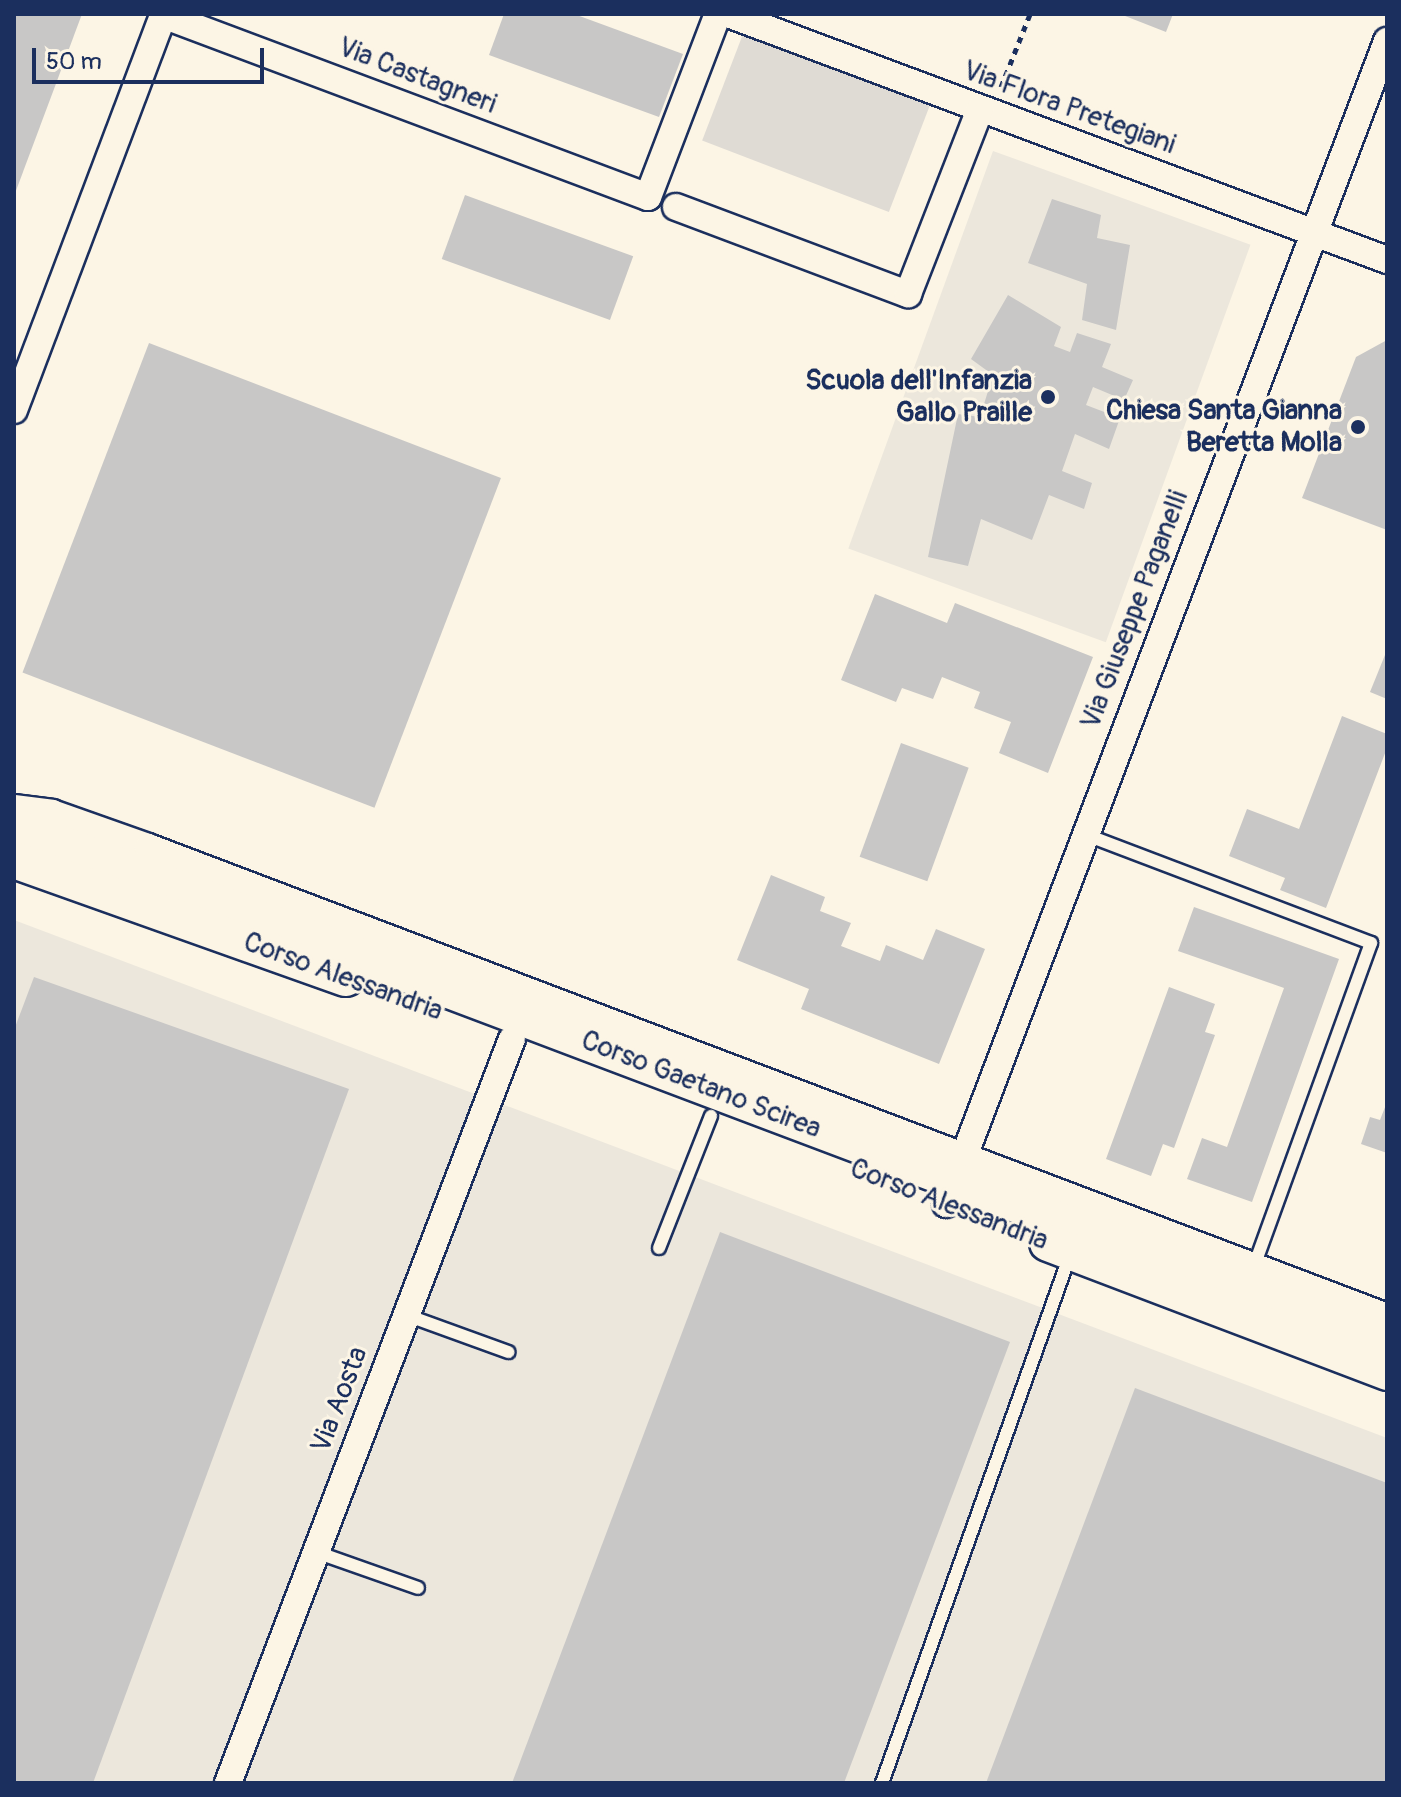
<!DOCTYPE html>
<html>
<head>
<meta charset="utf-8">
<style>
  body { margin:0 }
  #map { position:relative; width:1401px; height:1797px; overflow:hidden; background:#fcf5e5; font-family:Pangolin,sans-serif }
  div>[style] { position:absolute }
  .built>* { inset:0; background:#ece7dc; transform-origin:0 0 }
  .green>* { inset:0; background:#dfdbd4; transform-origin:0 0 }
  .building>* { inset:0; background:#c8c7c6; transform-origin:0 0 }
  .path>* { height:5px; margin-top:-2.5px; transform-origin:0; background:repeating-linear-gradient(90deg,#1b2f5e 0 6px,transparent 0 12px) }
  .roads { filter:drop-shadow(2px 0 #1b2f5e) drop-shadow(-2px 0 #1b2f5e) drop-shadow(0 2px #1b2f5e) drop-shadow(0 -2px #1b2f5e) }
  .lane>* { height:12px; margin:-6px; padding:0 6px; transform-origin:6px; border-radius:6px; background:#fcf5e5 }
  .street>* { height:26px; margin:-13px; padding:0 13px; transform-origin:13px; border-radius:13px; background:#fcf5e5 }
  .secondary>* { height:36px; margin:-18px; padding:0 18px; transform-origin:18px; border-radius:18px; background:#fcf5e5 }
  .dots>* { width:22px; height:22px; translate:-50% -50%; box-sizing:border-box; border:4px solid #fcf5e5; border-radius:50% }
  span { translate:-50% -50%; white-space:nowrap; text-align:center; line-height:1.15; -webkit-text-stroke:6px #fcf5e5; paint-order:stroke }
  .street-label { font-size:28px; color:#1b2f5e }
  .poi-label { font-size:28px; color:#1b2f5e; font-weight:700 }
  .right { translate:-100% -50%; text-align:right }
  .frame { position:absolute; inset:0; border:16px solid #1b2f5e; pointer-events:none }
  .scale { position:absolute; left:32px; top:48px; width:232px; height:36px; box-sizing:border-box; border:4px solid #1b2f5e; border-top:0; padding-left:10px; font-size:24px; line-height:28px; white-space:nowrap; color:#1b2f5e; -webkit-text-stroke:6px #fcf5e5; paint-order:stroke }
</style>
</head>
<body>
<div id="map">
  <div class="built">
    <i style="left:993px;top:151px;width:274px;height:423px;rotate:20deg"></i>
    <i style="clip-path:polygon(14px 920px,1387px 1438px,1387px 1783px,14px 1783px)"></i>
  </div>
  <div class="green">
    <i style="left:743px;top:34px;width:200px;height:114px;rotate:21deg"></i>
  </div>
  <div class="building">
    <i style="clip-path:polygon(14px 14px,82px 14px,14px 196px)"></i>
    <i style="clip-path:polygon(504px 14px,574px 14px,683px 54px,659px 117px,489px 55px)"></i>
    <i style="clip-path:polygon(1120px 14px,1173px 14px,1166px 32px)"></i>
    <i style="left:465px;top:195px;width:179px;height:68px;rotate:20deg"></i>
    <i style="clip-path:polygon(1052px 199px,1101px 215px,1097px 238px,1130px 245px,1116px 330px,1082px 320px,1087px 284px,1028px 263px)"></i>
    <i style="clip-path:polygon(1008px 295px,1061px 327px,1054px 346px,1070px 352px,1077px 333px,1111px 344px,1102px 367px,1133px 380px,1124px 400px,1093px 387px,1086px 405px,1120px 418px,1109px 449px,1075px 434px,1062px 471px,1092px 483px,1084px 509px,1049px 495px,1032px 540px,981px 519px,968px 566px,928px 557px,958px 414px,980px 417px,993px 375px,971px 359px)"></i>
    <i style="clip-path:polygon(1387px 340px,1387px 530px,1302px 498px,1356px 357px)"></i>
    <i style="left:149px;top:343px;width:377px;height:353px;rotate:21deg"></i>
    <i style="clip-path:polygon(875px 594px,947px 623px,955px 603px,1093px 657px,1048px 773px,999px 753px,1011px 722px,974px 708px,980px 692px,942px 677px,933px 699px,902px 688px,896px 702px,841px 680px)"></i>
    <i style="clip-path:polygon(1387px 650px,1387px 699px,1370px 692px)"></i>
    <i style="clip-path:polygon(1342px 716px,1387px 734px,1387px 748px,1326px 908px,1280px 890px,1285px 878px,1229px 856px,1247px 809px,1299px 829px)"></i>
    <i style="left:901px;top:743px;width:72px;height:121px;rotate:20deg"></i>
    <i style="clip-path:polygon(771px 875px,825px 897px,820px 911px,851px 923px,841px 946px,880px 961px,886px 945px,923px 960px,936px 929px,985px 949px,939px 1064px,801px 1009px,809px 989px,737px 960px)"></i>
    <i style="clip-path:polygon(1194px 907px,1339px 959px,1252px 1202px,1187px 1179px,1202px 1138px,1227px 1147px,1284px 988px,1178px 951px)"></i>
    <i style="clip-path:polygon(34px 977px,349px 1089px,93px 1783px,14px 1783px,14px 1030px)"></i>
    <i style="clip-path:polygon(1169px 987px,1215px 1004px,1205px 1032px,1215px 1035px,1174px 1148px,1163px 1144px,1151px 1176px,1106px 1159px)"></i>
    <i style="clip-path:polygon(1387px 1102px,1387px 1153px,1361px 1144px,1370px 1117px,1380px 1120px)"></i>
    <i style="clip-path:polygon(720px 1232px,1010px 1342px,844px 1783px,512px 1783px)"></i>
    <i style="clip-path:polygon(1135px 1388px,1387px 1483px,1387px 1783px,986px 1783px)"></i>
  </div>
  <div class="path">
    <i style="left:1001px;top:87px;width:79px;rotate:-68.3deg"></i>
  </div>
  <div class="roads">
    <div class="lane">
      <i style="left:1084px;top:834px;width:307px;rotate:20.8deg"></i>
      <i style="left:1371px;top:943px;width:347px;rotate:109.9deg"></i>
      <i style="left:659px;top:1248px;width:142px;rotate:-68.5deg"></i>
      <i style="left:406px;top:1315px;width:109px;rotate:19.9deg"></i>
      <i style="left:316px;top:1552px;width:108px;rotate:19.4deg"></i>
      <i style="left:882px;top:1783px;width:560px;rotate:-70.4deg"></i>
    </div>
    <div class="street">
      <i style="left:728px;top:14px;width:703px;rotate:20.47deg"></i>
      <i style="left:163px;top:15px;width:518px;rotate:20.57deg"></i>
      <i style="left:648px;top:197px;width:196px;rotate:-69.1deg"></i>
      <i style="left:676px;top:207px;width:248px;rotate:20.6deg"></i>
      <i style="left:908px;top:294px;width:199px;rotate:-68.7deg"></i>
      <i style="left:14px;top:410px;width:423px;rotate:-69.3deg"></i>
      <i style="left:14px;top:808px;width:38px;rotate:7deg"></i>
      <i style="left:52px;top:813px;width:102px;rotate:19.5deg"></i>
      <i style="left:148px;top:847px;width:1325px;rotate:20.77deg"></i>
      <i style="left:946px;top:1204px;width:1244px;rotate:-69.23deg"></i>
      <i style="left:228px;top:1783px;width:796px;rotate:-69.11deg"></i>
    </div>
    <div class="secondary">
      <i style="left:14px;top:826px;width:1467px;rotate:20.67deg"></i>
      <i style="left:14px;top:860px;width:352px;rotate:19.6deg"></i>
      <i style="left:1048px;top:1243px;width:363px;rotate:20.8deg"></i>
    </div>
  </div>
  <div class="dots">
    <i style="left:1048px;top:397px;background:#1b2f5e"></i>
    <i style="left:1358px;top:427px;background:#1b2f5e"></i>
  </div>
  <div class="street-label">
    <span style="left:417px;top:76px;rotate:21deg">Via Castagneri</span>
    <span style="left:1069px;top:108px;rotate:20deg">Via Flora Pretegiani</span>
    <span style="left:1135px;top:610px;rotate:-69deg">Via Giuseppe Paganelli</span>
    <span style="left:343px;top:977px;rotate:20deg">Corso Alessandria</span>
    <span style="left:701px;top:1085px;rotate:21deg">Corso Gaetano Scirea</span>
    <span style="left:949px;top:1205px;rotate:21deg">Corso Alessandria</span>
    <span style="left:340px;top:1400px;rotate:-69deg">Via Aosta</span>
  </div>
  <div class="poi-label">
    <span class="right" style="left:1032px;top:397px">Scuola dell'Infanzia<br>Gallo Praille</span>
    <span class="right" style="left:1342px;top:427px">Chiesa Santa Gianna<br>Beretta Molla</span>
  </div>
  <div class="frame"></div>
  <div class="scale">50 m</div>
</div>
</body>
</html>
